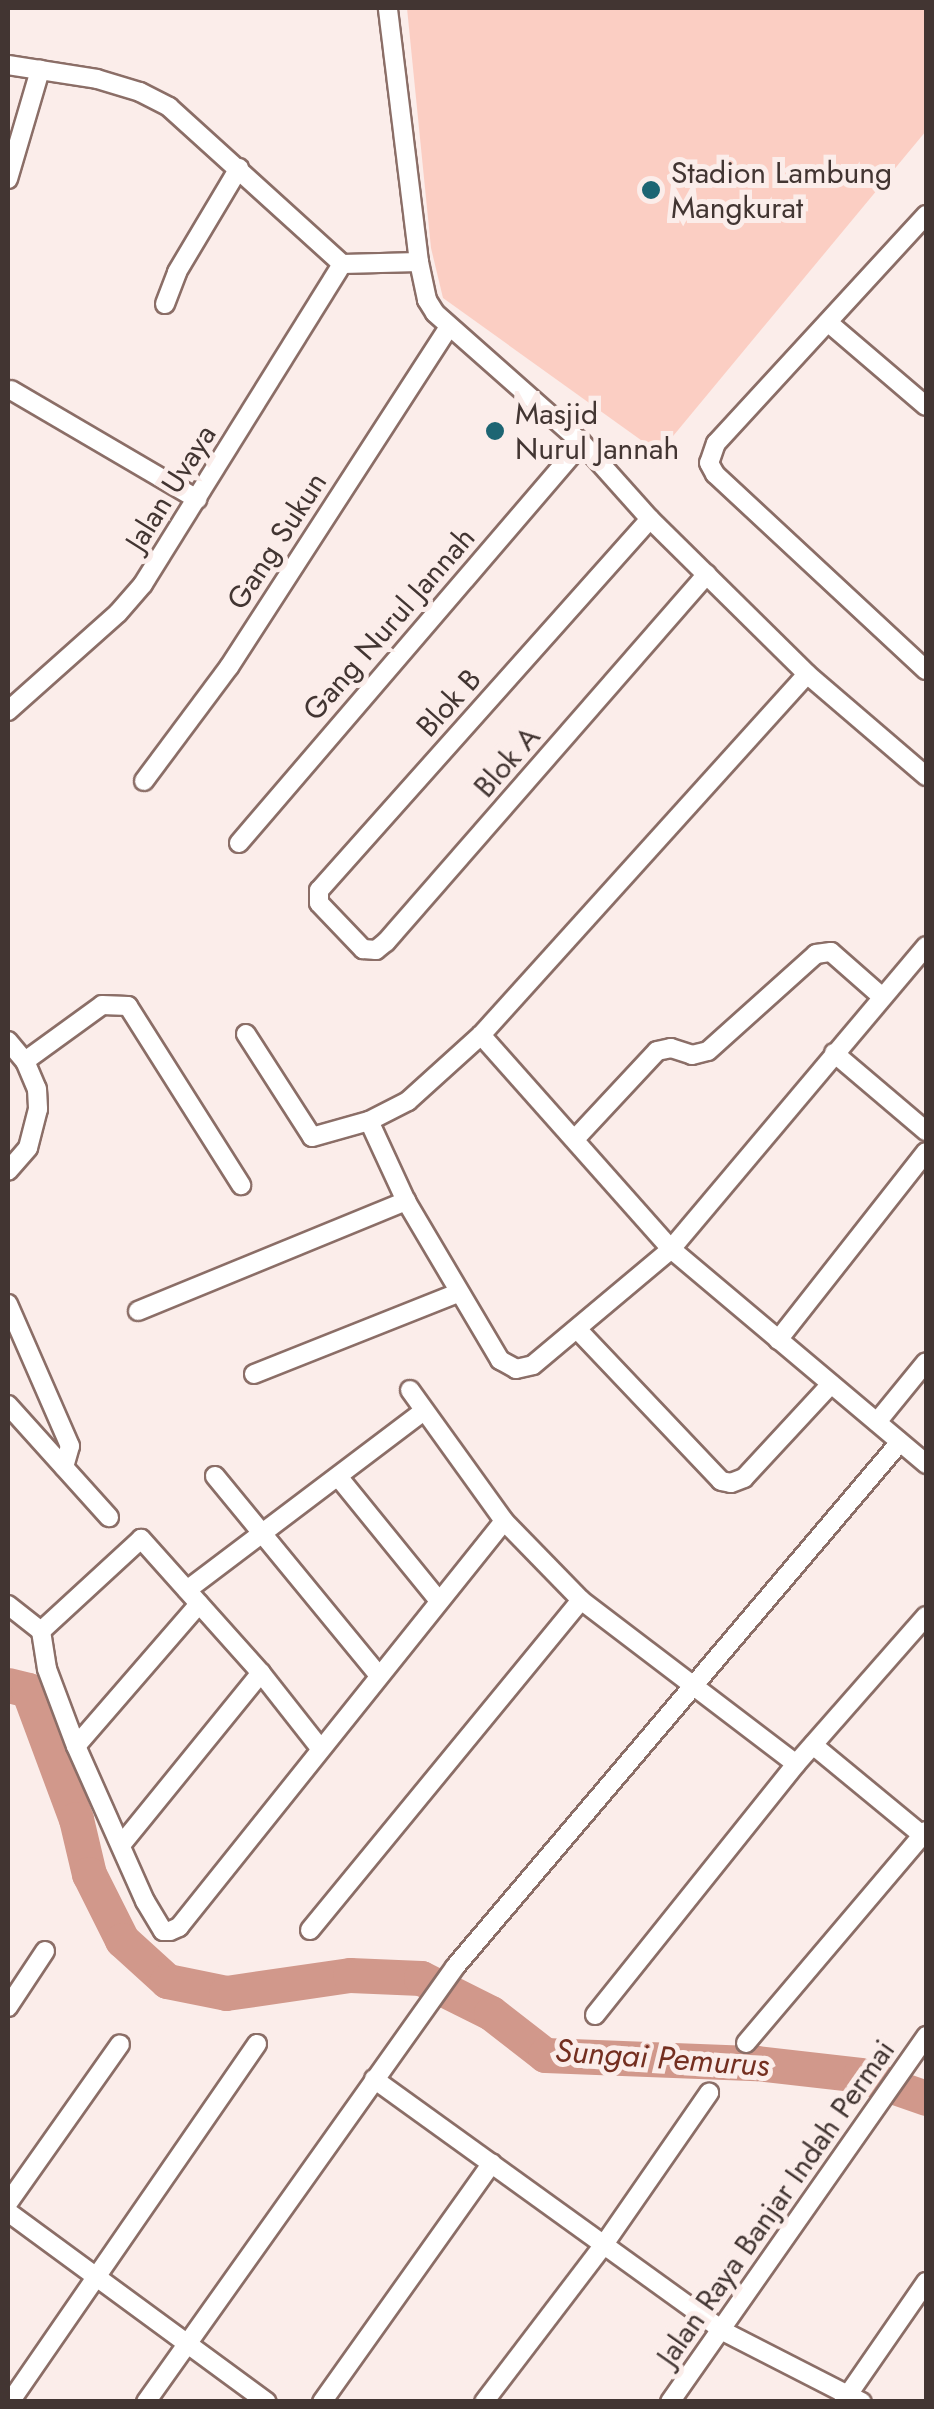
<!DOCTYPE html>
<html>
<head>
<meta charset="utf-8">
<style>
  body { margin:0 }
  #map { position:relative; width:934px; height:2409px; overflow:hidden; background:#fbedea; font-family:Jost,sans-serif }
  div>[style] { position:absolute }
  .green>* { inset:0; background:#fbcec3 }
  .river>* { height:35px; margin:-17.5px; padding:0 17.5px; transform-origin:17.5px; border-radius:17.5px; background:#d1988b }
  .roads { filter:drop-shadow(2px 0 #8b6e67) drop-shadow(-2px 0 #8b6e67) drop-shadow(0 2px #8b6e67) drop-shadow(0 -2px #8b6e67) }
  .street>* { height:18px; margin:-9px; padding:0 9px; transform-origin:9px; border-radius:9px; background:#fff }
  .dots>* { width:28px; height:28px; translate:-50% -50%; box-sizing:border-box; border:5px solid #fbedea; border-radius:50% }
  span { translate:-50% -50%; white-space:nowrap; text-align:center; line-height:1.15; -webkit-text-stroke:10px #fbedea; paint-order:stroke }
  .poi-label { font-size:30px; color:#423532 }
  .left { translate:0 -50%; text-align:left }
  .street-label { font-size:30px; color:#423532 }
  .water-label { font-size:32px; color:#742f20; font-style:italic }
  .frame { position:absolute; inset:0; border:10px solid #423532; pointer-events:none }
</style>
</head>
<body>
<div id="map">
  <div class="green">
    <i style="clip-path:polygon(407px 8px,926px 8px,926px 131px,659px 453px,443px 298px,431px 248px)"></i>
  </div>
  <div class="river">
    <i style="left:8px;top:1685px;width:21px;rotate:14deg"></i>
    <i style="left:28px;top:1690px;width:138px;rotate:69.6deg"></i>
    <i style="left:76px;top:1819px;width:57px;rotate:76.7deg"></i>
    <i style="left:89px;top:1874px;width:74px;rotate:63.4deg"></i>
    <i style="left:122px;top:1940px;width:61px;rotate:42.3deg"></i>
    <i style="left:167px;top:1981px;width:60px;rotate:11.5deg"></i>
    <i style="left:226px;top:1993px;width:125px;rotate:-8.3deg"></i>
    <i style="left:350px;top:1975px;width:71px;rotate:2.4deg"></i>
    <i style="left:421px;top:1978px;width:78px;rotate:26.6deg"></i>
    <i style="left:491px;top:2013px;width:68px;rotate:37.9deg"></i>
    <i style="left:545px;top:2055px;width:212px;rotate:2.2deg"></i>
    <i style="left:757px;top:2063px;width:104px;rotate:6.6deg"></i>
    <i style="left:860px;top:2075px;width:70px;rotate:19.2deg"></i>
  </div>
  <div class="roads">
    <div class="street">
      <i style="left:8px;top:65px;width:90px;rotate:8.9deg"></i>
      <i style="left:97px;top:79px;width:45px;rotate:16.8deg"></i>
      <i style="left:140px;top:92px;width:33px;rotate:27deg"></i>
      <i style="left:169px;top:107px;width:234px;rotate:42.2deg"></i>
      <i style="left:8px;top:179px;width:114px;rotate:-73.6deg"></i>
      <i style="left:926px;top:215px;width:310px;rotate:132.6deg"></i>
      <i style="left:716px;top:443px;width:21px;rotate:109deg"></i>
      <i style="left:709px;top:463px;width:13px;rotate:61deg"></i>
      <i style="left:715px;top:474px;width:288px;rotate:42.9deg"></i>
      <i style="left:419px;top:262px;width:39px;rotate:78deg"></i>
      <i style="left:427px;top:300px;width:15px;rotate:58deg"></i>
      <i style="left:435px;top:313px;width:196px;rotate:41.5deg"></i>
      <i style="left:582px;top:443px;width:102px;rotate:48.2deg"></i>
      <i style="left:650px;top:519px;width:221px;rotate:44.6deg"></i>
      <i style="left:807px;top:674px;width:157px;rotate:40.6deg"></i>
      <i style="left:342px;top:264px;width:77px;rotate:-1.5deg"></i>
      <i style="left:419px;top:262px;width:256px;rotate:-97deg"></i>
      <i style="left:165px;top:304px;width:34px;rotate:-69deg"></i>
      <i style="left:177px;top:272px;width:121px;rotate:-59.2deg"></i>
      <i style="left:830px;top:324px;width:126px;rotate:40.5deg"></i>
      <i style="left:11px;top:390px;width:216px;rotate:30.4deg"></i>
      <i style="left:650px;top:519px;width:497px;rotate:131.7deg"></i>
      <i style="left:319px;top:890px;width:13px;rotate:90deg"></i>
      <i style="left:319px;top:903px;width:64px;rotate:46.3deg"></i>
      <i style="left:363px;top:949px;width:13px;rotate:4deg"></i>
      <i style="left:376px;top:950px;width:13px;rotate:-39deg"></i>
      <i style="left:386px;top:942px;width:488px;rotate:-48.9deg"></i>
      <i style="left:8px;top:711px;width:147px;rotate:-41.7deg"></i>
      <i style="left:118px;top:613px;width:38px;rotate:-49deg"></i>
      <i style="left:143px;top:584px;width:377px;rotate:-58.1deg"></i>
      <i style="left:144px;top:781px;width:142px;rotate:-53.3deg"></i>
      <i style="left:229px;top:667px;width:405px;rotate:-57.1deg"></i>
      <i style="left:239px;top:843px;width:527px;rotate:-49.39deg"></i>
      <i style="left:246px;top:1034px;width:122px;rotate:57.3deg"></i>
      <i style="left:312px;top:1137px;width:59px;rotate:-15.7deg"></i>
      <i style="left:481px;top:1035px;width:286px;rotate:48.4deg"></i>
      <i style="left:671px;top:1249px;width:334px;rotate:40.1deg"></i>
      <i style="left:8px;top:1041px;width:26px;rotate:50deg"></i>
      <i style="left:25px;top:1061px;width:30px;rotate:67deg"></i>
      <i style="left:37px;top:1089px;width:20px;rotate:87deg"></i>
      <i style="left:38px;top:1109px;width:40px;rotate:104.4deg"></i>
      <i style="left:28px;top:1148px;width:30px;rotate:131deg"></i>
      <i style="left:834px;top:1053px;width:121px;rotate:40.3deg"></i>
      <i style="left:25px;top:1061px;width:95px;rotate:-36deg"></i>
      <i style="left:102px;top:1005px;width:26px;rotate:2deg"></i>
      <i style="left:128px;top:1006px;width:212px;rotate:57.7deg"></i>
      <i style="left:575px;top:1139px;width:120px;rotate:-47deg"></i>
      <i style="left:657px;top:1051px;width:14px;rotate:-12deg"></i>
      <i style="left:671px;top:1048px;width:22px;rotate:18deg"></i>
      <i style="left:692px;top:1055px;width:16px;rotate:-14deg"></i>
      <i style="left:708px;top:1051px;width:145px;rotate:-41.9deg"></i>
      <i style="left:816px;top:954px;width:15px;rotate:-8deg"></i>
      <i style="left:831px;top:952px;width:67px;rotate:41.3deg"></i>
      <i style="left:406px;top:1201px;width:88px;rotate:-114.8deg"></i>
      <i style="left:369px;top:1121px;width:44px;rotate:-27.1deg"></i>
      <i style="left:408px;top:1101px;width:98px;rotate:-42.1deg"></i>
      <i style="left:481px;top:1035px;width:486px;rotate:-47.9deg"></i>
      <i style="left:8px;top:1304px;width:155px;rotate:66.4deg"></i>
      <i style="left:70px;top:1446px;width:22px;rotate:106deg"></i>
      <i style="left:138px;top:1311px;width:290px;rotate:-22.3deg"></i>
      <i style="left:406px;top:1201px;width:185px;rotate:59.4deg"></i>
      <i style="left:500px;top:1360px;width:18px;rotate:29deg"></i>
      <i style="left:516px;top:1369px;width:17px;rotate:-13deg"></i>
      <i style="left:533px;top:1365px;width:180px;rotate:-40deg"></i>
      <i style="left:671px;top:1249px;width:396px;rotate:-49.9deg"></i>
      <i style="left:577px;top:1329px;width:209px;rotate:46.5deg"></i>
      <i style="left:721px;top:1481px;width:10px;rotate:11deg"></i>
      <i style="left:731px;top:1483px;width:14px;rotate:-21deg"></i>
      <i style="left:744px;top:1478px;width:128px;rotate:-47.2deg"></i>
      <i style="left:778px;top:1340px;width:239px;rotate:-51.8deg"></i>
      <i style="left:254px;top:1374px;width:219px;rotate:-21.7deg"></i>
      <i style="left:410px;top:1390px;width:161px;rotate:54.3deg"></i>
      <i style="left:504px;top:1521px;width:110px;rotate:45.7deg"></i>
      <i style="left:581px;top:1600px;width:270px;rotate:37.3deg"></i>
      <i style="left:8px;top:1405px;width:151px;rotate:48deg"></i>
      <i style="left:877px;top:1422px;width:77px;rotate:-50.8deg"></i>
      <i style="left:215px;top:1476px;width:259px;rotate:50.6deg"></i>
      <i style="left:340px;top:1479px;width:157px;rotate:50.9deg"></i>
      <i style="left:187px;top:1590px;width:297px;rotate:-37.1deg"></i>
      <i style="left:8px;top:1605px;width:42px;rotate:38.2deg"></i>
      <i style="left:813px;top:1745px;width:146px;rotate:39.5deg"></i>
      <i style="left:76px;top:1746px;width:188px;rotate:-49.1deg"></i>
      <i style="left:320px;top:1748px;width:95px;rotate:-128.2deg"></i>
      <i style="left:261px;top:1673px;width:180px;rotate:-131.8deg"></i>
      <i style="left:141px;top:1539px;width:136px;rotate:137.4deg"></i>
      <i style="left:41px;top:1631px;width:38px;rotate:81deg"></i>
      <i style="left:47px;top:1669px;width:82px;rotate:69.4deg"></i>
      <i style="left:76px;top:1746px;width:170px;rotate:66deg"></i>
      <i style="left:145px;top:1901px;width:35px;rotate:59deg"></i>
      <i style="left:163px;top:1931px;width:7px"></i>
      <i style="left:170px;top:1931px;width:10px;rotate:-24deg"></i>
      <i style="left:179px;top:1927px;width:520px;rotate:-51.32deg"></i>
      <i style="left:121px;top:1845px;width:222px;rotate:-50.9deg"></i>
      <i style="left:310px;top:1930px;width:427px;rotate:-50.6deg"></i>
      <i style="left:8px;top:2007px;width:67px;rotate:-56.5deg"></i>
      <i style="left:595px;top:2015px;width:322px;rotate:-51.3deg"></i>
      <i style="left:796px;top:1764px;width:197px;rotate:-48.7deg"></i>
      <i style="left:746px;top:2043px;width:278px;rotate:-49.7deg"></i>
      <i style="left:374px;top:2079px;width:430px;rotate:35.8deg"></i>
      <i style="left:723px;top:2331px;width:156px;rotate:27.1deg"></i>
      <i style="left:8px;top:2203px;width:194px;rotate:-54.8deg"></i>
      <i style="left:8px;top:2212px;width:321px;rotate:36.3deg"></i>
      <i style="left:10px;top:2402px;width:435px;rotate:-55.4deg"></i>
      <i style="left:146px;top:2402px;width:534px;rotate:-54.61deg"></i>
      <i style="left:455px;top:1967px;width:688px;rotate:-49.71deg"></i>
      <i style="left:322px;top:2402px;width:293px;rotate:-54.6deg"></i>
      <i style="left:484px;top:2402px;width:200px;rotate:-52.7deg"></i>
      <i style="left:605px;top:2243px;width:183px;rotate:-55.3deg"></i>
      <i style="left:670px;top:2402px;width:447px;rotate:-55deg"></i>
      <i style="left:843px;top:2402px;width:146px;rotate:-55.3deg"></i>
    </div>
  </div>
  <div class="dots">
    <i style="left:651px;top:190px;background:#1d6573"></i>
    <i style="left:495px;top:431px;background:#1d6573"></i>
  </div>
  <div class="poi-label">
    <span class="left" style="left:671px;top:190px">Stadion Lambung<br>Mangkurat</span>
    <span class="left" style="left:515px;top:431px">Masjid<br>Nurul Jannah</span>
  </div>
  <div class="street-label">
    <span style="left:171px;top:488px;rotate:-58deg">Jalan Uvaya</span>
    <span style="left:277px;top:541px;rotate:-57deg">Gang Sukun</span>
    <span style="left:389px;top:624px;rotate:-49deg">Gang Nurul Jannah</span>
    <span style="left:449px;top:703px;rotate:-48deg">Blok B</span>
    <span style="left:507px;top:762px;rotate:-49deg">Blok A</span>
    <span style="left:776px;top:2203px;rotate:-55deg">Jalan Raya Banjar Indah Permai</span>
  </div>
  <div class="water-label">
    <span style="left:662px;top:2058px;rotate:4deg">Sungai Pemurus</span>
  </div>
  <div class="frame"></div>
</div>
</body>
</html>
